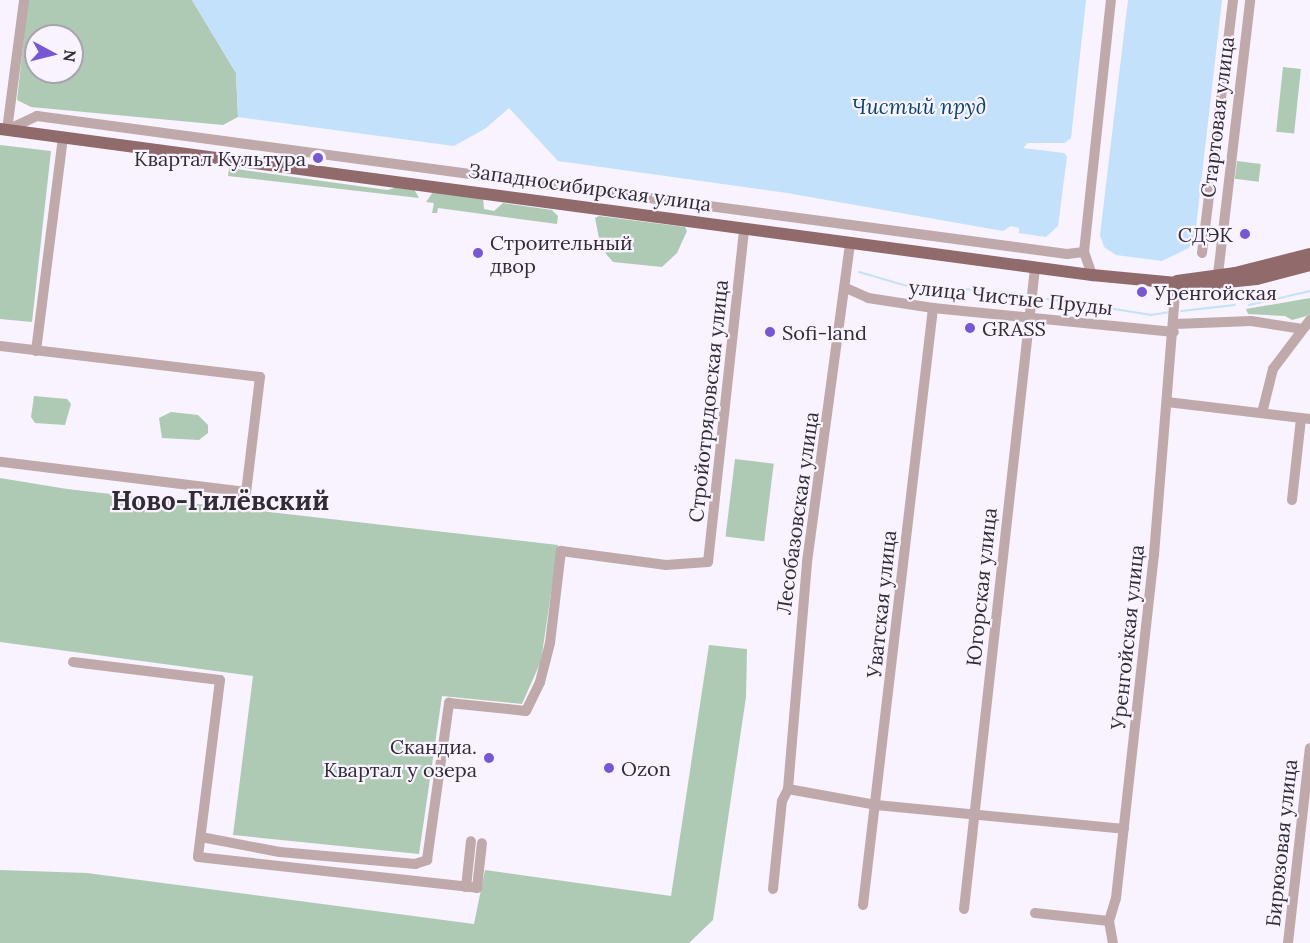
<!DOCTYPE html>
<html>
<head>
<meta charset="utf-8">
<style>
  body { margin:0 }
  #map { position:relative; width:1310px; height:943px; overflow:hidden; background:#f8f3fe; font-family:Lora,serif }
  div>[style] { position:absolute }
  .green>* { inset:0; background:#aecab4; transform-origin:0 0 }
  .water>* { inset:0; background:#c3e1fa }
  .stream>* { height:2px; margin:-1px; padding:0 1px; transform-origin:1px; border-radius:1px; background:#c3e1fa }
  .minor>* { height:10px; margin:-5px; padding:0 5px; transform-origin:5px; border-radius:5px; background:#c0a9aa }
  .major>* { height:12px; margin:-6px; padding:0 6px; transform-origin:6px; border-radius:6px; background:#916a6b }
  .dots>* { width:16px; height:16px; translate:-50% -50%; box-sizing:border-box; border:3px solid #f8f3fe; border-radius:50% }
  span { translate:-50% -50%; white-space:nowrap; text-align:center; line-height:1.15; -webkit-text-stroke:4.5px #f8f3fe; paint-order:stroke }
  .street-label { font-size:20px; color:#322c37 }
  .poi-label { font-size:20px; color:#322c37 }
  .right { translate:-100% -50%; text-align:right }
  .left { translate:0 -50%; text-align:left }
  .water-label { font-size:21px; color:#0b466e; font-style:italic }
  .district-label { font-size:26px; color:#322c37; font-weight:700 }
  .north { position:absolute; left:24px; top:24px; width:60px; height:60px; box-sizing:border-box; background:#f8f3fe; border:2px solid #a9a3ae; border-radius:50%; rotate:97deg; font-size:16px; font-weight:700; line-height:24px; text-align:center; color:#322c37 }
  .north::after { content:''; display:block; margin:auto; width:21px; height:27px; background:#7658d2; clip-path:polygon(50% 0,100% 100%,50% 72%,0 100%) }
</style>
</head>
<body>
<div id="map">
  <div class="green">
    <i style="clip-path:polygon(evenodd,28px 0,192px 0,236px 73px,238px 117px,223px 125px,31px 107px,17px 100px,28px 0,36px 36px,72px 36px,72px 72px,36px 72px,36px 36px)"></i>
    <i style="left:1283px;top:67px;width:18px;height:65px;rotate:6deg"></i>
    <i style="clip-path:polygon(0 145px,51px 151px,32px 322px,0 319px)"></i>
    <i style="left:1237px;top:161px;width:24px;height:18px;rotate:7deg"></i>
    <i style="clip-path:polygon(229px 168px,387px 190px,398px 187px,414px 189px,419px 198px,228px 176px)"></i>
    <i style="clip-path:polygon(433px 192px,483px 197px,484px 209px,494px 211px,503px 203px,552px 210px,558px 216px,557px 224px,438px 208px,437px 213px,432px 213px,434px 203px,426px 202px)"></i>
    <i style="clip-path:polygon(599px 216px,685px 227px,687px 231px,677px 253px,662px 267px,613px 262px,601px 248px,595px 218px)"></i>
    <i style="clip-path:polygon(1310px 298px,1310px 315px,1292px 320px,1285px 316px,1248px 314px,1246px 309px)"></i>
    <i style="clip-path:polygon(34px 396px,67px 399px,71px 404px,65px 425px,35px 423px,31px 417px)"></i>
    <i style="clip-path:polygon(171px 412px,198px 415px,208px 425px,208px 433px,199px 440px,162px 438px,159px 418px)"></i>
    <i style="left:735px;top:459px;width:39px;height:78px;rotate:7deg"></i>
    <i style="clip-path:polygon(0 478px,67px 489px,558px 545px,541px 661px,522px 704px,442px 696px,419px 854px,233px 835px,253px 676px,0 642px)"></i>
    <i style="clip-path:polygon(709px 645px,747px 649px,746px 697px,713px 920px,689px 943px,0 943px,0 870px,87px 873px,474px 924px,485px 870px,671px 896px)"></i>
  </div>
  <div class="water">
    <i style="clip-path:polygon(192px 0,1086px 0,1071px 138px,1065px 143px,1028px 143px,1023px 148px,1064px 153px,1067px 156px,1058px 226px,1046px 237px,1019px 233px,1019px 228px,1011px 226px,1003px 231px,787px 193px,558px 161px,509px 108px,486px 128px,454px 146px,238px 117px,236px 73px)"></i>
    <i style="clip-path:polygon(1128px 0,1222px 0,1195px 236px,1189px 248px,1162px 261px,1116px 255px,1104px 247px,1100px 235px)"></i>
  </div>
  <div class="stream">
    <i style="left:859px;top:272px;width:65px;rotate:16.2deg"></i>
    <i style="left:921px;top:290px;width:30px;rotate:-4deg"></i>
    <i style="left:951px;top:288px;width:61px;rotate:4.7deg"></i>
    <i style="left:1047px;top:299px;width:31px;rotate:7deg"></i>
    <i style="left:1090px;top:305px;width:62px;rotate:9.3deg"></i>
    <i style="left:1151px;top:315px;width:19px;rotate:-9deg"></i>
    <i style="left:1249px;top:305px;width:63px;rotate:-12.9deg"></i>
    <i style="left:1181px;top:311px;width:54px;rotate:-6.3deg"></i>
  </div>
  <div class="minor">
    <i style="left:7px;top:130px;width:33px;rotate:-25deg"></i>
    <i style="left:37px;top:116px;width:1039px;rotate:7.63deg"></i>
    <i style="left:1067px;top:254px;width:17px;rotate:-7deg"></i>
    <i style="left:7px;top:130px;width:131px;rotate:-82.5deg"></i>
    <i style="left:1202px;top:253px;width:255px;rotate:-83deg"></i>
    <i style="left:1092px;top:275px;width:24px;rotate:-109deg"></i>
    <i style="left:1084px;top:252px;width:253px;rotate:-83.9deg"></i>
    <i style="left:1217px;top:283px;width:285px;rotate:-83.3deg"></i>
    <i style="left:846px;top:288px;width:24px;rotate:24deg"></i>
    <i style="left:868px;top:298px;width:66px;rotate:8.7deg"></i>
    <i style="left:933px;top:308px;width:242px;rotate:5.7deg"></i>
    <i style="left:1175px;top:324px;width:76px;rotate:-2.3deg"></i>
    <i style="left:1251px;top:321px;width:52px;rotate:8.9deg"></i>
    <i style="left:0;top:346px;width:262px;rotate:6.8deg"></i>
    <i style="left:260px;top:377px;width:116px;rotate:96.9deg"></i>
    <i style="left:246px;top:492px;width:248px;rotate:-173deg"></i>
    <i style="left:36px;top:351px;width:216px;rotate:-82.8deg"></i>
    <i style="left:1167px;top:402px;width:144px;rotate:6.8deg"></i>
    <i style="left:1262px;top:413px;width:45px;rotate:-76deg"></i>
    <i style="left:1273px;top:369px;width:61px;rotate:-52.9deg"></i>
    <i style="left:1292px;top:500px;width:82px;rotate:-83.7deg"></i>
    <i style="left:73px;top:662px;width:148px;rotate:7deg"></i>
    <i style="left:220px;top:680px;width:178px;rotate:97.1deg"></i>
    <i style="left:198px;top:857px;width:281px;rotate:6.3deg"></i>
    <i style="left:477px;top:888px;width:45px;rotate:-83.7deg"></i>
    <i style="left:788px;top:789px;width:89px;rotate:10.3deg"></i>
    <i style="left:876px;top:805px;width:249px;rotate:5.5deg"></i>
    <i style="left:201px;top:837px;width:80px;rotate:10.8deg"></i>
    <i style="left:280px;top:852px;width:136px;rotate:5.1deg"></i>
    <i style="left:415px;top:864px;width:13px;rotate:-18deg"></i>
    <i style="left:427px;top:860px;width:159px;rotate:-82deg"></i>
    <i style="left:449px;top:703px;width:77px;rotate:5.9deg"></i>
    <i style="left:526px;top:711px;width:32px;rotate:-64deg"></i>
    <i style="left:540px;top:682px;width:40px;rotate:-75.6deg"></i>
    <i style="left:550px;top:643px;width:93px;rotate:-83.2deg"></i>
    <i style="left:561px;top:551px;width:106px;rotate:7.6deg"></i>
    <i style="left:666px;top:565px;width:42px;rotate:-4.1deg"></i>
    <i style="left:708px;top:562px;width:336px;rotate:-83.8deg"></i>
    <i style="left:466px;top:887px;width:46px;rotate:-83.8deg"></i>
    <i style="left:773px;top:889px;width:88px;rotate:-84.2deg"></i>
    <i style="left:782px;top:801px;width:13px;rotate:-63deg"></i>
    <i style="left:788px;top:789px;width:228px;rotate:-85.2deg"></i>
    <i style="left:807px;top:562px;width:323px;rotate:-82.3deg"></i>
    <i style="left:863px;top:905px;width:601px;rotate:-83.31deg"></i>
    <i style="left:964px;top:909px;width:645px;rotate:-83.68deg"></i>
    <i style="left:1035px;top:913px;width:74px;rotate:6.2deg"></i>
    <i style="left:1109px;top:921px;width:24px;rotate:-73deg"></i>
    <i style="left:1116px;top:898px;width:345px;rotate:-83.7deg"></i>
    <i style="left:1154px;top:555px;width:275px;rotate:-85.4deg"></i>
    <i style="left:1109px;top:921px;width:22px;rotate:80deg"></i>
    <i style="left:1288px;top:943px;width:196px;rotate:-83.6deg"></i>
  </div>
  <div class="major">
    <i style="left:0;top:129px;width:1102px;rotate:7.62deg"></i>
    <i style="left:1092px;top:275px;width:106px;rotate:5.4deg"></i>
    <i style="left:1198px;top:285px;width:59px;rotate:-5.8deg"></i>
    <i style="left:1257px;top:279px;width:55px;rotate:-14.8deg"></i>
    <i style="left:1177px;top:281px;width:59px;rotate:-7.9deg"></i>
    <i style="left:1235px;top:273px;width:77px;rotate:-14.2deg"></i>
  </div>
  <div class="dots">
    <i style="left:318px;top:158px;background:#7658d2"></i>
    <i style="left:1245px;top:234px;background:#7658d2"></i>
    <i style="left:478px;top:253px;background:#7658d2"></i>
    <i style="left:1142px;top:292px;background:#7658d2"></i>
    <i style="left:970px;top:328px;background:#7658d2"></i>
    <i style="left:770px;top:332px;background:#7658d2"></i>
    <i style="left:489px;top:758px;background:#7658d2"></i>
    <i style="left:609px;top:768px;background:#7658d2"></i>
  </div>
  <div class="street-label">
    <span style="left:1217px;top:117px;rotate:-83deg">Стартовая улица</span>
    <span style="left:590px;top:187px;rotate:8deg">Западносибирская улица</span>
    <span style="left:1011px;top:297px;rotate:6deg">улица Чистые Пруды</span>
    <span style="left:708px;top:401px;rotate:-84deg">Стройотрядовская улица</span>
    <span style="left:797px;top:513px;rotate:-82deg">Лесобазовская улица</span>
    <span style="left:981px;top:587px;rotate:-84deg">Югорская улица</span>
    <span style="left:881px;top:604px;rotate:-84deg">Уватская улица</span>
    <span style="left:1127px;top:637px;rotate:-84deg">Уренгойская улица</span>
    <span style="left:1281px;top:843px;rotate:-84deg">Бирюзовая улица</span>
  </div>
  <div class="poi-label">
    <span class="right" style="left:306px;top:158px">Квартал Культура</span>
    <span class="right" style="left:1233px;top:234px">СДЭК</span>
    <span class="left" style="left:490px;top:254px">Строительный<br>двор</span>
    <span class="left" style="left:1154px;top:292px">Уренгойская</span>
    <span class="left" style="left:982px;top:328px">GRASS</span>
    <span class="left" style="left:782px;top:332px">Sofi-land</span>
    <span class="right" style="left:477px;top:758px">Скандиа.<br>Квартал у озера</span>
    <span class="left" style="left:621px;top:768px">Ozon</span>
  </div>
  <div class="water-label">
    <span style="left:919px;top:107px">Чистый пруд</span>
  </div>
  <div class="district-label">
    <span style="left:220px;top:501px">Ново-Гилёвский</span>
  </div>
  <div class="north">N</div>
</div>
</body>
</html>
